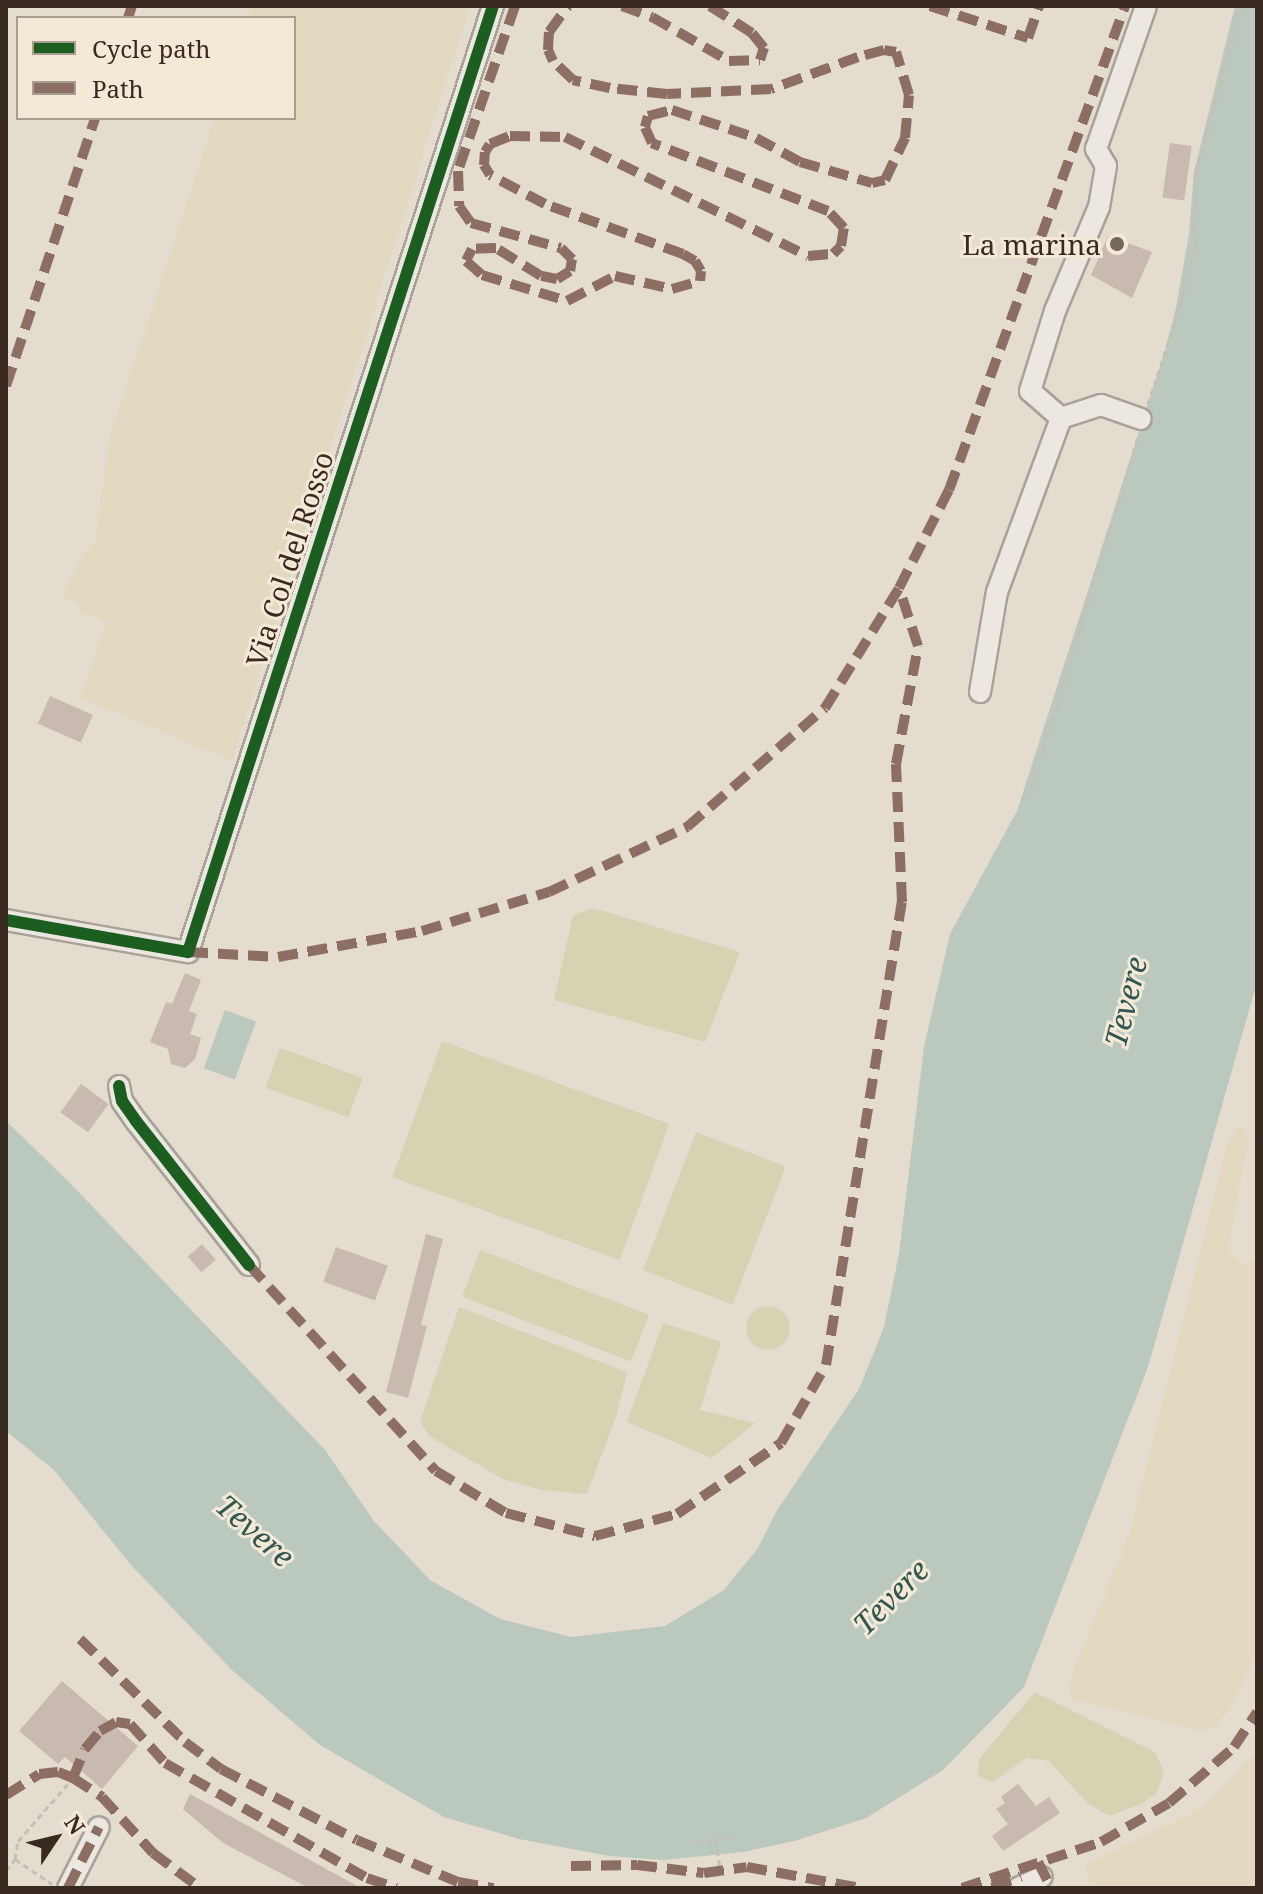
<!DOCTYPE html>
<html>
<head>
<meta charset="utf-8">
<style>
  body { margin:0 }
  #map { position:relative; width:1263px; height:1894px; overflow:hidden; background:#e4dccf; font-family:"Noto Serif",serif }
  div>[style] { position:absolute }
  .farmland>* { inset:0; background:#e3d9c0 }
  .green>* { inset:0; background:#d5d3b2; transform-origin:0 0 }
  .round { border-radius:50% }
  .water>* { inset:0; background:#bac8be; transform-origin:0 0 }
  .building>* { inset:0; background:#c8bab0; transform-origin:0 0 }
  .path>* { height:3px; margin-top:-1.5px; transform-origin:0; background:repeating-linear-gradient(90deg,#c5bfb7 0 6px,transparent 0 10px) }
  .roads { filter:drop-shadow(2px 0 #a9a298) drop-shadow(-2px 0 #a9a298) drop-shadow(0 2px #a9a298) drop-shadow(0 -2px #a9a298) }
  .minor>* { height:20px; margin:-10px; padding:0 10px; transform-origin:10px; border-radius:10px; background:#ece8e1 }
  .quiet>* { height:10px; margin-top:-5px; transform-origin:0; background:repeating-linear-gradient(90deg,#8d6e63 0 20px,transparent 0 30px) }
  .cycleway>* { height:12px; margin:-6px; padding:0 6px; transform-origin:6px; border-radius:6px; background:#1b5e20 }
  .dots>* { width:22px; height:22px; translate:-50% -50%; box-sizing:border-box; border:4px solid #f4e9d6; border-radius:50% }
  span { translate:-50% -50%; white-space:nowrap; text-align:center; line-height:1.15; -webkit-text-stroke:6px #f4e9d6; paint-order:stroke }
  .poi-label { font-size:28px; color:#382a20 }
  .right { translate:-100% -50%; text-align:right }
  .street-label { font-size:28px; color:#382a20 }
  .water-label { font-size:30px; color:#305752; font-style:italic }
  .frame { position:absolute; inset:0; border:8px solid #382a20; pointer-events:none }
  .legend { position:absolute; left:16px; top:16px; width:280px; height:104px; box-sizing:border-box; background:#f4e9d6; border:2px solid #a99d8d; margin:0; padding:10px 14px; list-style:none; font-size:24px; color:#382a20 }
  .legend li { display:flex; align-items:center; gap:16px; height:40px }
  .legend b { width:40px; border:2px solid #a99d8d }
  .north { position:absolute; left:16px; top:1798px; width:80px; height:80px; -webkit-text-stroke:6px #f4e9d6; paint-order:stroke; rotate:55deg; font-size:22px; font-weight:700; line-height:32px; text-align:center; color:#382a20 }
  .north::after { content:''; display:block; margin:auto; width:28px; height:36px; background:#382a20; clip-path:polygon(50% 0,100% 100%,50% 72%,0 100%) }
</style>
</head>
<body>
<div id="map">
  <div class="farmland">
    <i style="clip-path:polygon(250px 6px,470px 6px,232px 761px,81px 698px,106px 623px,78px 611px,78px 604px,62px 596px,82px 557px,95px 542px,109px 440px,214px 118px,294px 118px,294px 18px,246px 18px)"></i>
    <i style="clip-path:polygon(1239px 1124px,1249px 1138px,1228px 1250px,1242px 1264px,1257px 1258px,1257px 1651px,1231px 1707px,1217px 1725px,1204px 1732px,1070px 1699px,1068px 1684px,1129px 1534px,1227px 1144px)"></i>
    <i style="clip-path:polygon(1257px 1750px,1257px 1888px,1090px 1888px,1085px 1865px,1200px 1809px)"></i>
  </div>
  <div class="green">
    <i style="clip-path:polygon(593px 908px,740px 952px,705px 1042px,554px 1000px,573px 915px)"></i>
    <i style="left:442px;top:1041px;width:242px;height:145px;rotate:20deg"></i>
    <i style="left:280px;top:1048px;width:88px;height:42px;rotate:20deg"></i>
    <i style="left:696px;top:1132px;width:96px;height:148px;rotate:21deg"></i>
    <i style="left:480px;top:1250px;width:181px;height:50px;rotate:21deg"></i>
    <i class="round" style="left:746px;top:1306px;width:44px;height:44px"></i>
    <i style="clip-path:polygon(459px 1307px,627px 1372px,616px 1417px,587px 1494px,542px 1490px,503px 1479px,429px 1436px,420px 1422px)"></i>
    <i style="clip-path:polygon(663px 1323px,721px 1342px,700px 1410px,755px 1423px,712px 1458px,627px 1422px)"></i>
    <i style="clip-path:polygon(1035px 1692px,1155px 1752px,1164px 1772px,1157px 1793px,1141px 1804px,1109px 1816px,1087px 1803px,1049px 1761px,1027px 1758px,992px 1782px,978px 1776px,979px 1759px)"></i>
  </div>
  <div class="water">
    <i style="clip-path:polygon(1235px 6px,1257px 6px,1257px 982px,1148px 1367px,1024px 1687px,943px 1770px,866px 1818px,794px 1841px,743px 1852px,664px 1860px,609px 1856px,519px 1839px,444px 1817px,320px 1745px,232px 1670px,131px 1565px,54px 1470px,6px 1431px,6px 1121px,68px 1181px,325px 1450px,374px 1521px,430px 1580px,500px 1619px,571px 1637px,665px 1626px,724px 1590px,758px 1548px,776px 1512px,859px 1389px,884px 1327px,899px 1254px,924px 1047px,950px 934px,1017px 811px,1165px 351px,1176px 308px,1189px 234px,1194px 172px)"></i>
    <i style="left:225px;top:1010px;width:33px;height:62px;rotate:20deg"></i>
  </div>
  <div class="building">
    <i style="left:1170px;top:143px;width:22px;height:55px;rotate:8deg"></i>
    <i style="clip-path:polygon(1108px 236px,1152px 252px,1132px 298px,1091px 275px)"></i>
    <i style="left:50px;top:696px;width:47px;height:30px;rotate:24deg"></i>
    <i style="clip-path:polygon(185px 973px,201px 980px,189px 1011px,197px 1014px,190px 1034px,201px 1038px,195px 1059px,185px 1068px,171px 1064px,168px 1049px,150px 1042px,166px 1002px,172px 1004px)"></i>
    <i style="left:81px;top:1084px;width:34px;height:35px;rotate:36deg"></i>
    <i style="clip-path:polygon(426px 1234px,443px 1239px,421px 1325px,427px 1326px,408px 1398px,386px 1392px)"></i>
    <i style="left:202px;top:1244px;width:21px;height:19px;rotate:49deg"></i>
    <i style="left:336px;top:1247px;width:55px;height:37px;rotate:20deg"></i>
    <i style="clip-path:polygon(62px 1681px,138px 1746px,102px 1789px,65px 1757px,58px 1764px,19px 1731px)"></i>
    <i style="clip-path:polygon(1018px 1784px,1036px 1806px,1049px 1797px,1060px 1813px,1003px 1851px,992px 1836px,1008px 1824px,996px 1809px,1005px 1803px,1001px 1797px)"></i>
    <i style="clip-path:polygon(190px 1794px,361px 1888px,309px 1888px,223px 1843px,183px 1809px)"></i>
  </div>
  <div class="path">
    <i style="left:1148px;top:404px;width:105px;rotate:-71.7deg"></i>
    <i style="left:1181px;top:304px;width:60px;rotate:-76.4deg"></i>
    <i style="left:1195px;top:246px;width:75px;rotate:-89.2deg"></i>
    <i style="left:1196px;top:171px;width:171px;rotate:-74.4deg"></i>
    <i style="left:1029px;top:798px;width:380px;rotate:-73.2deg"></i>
    <i style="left:716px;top:1840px;width:30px;rotate:82deg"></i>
    <i style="left:696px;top:1842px;width:36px;rotate:-8deg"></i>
    <i style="left:15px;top:1859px;width:45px;rotate:34deg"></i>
    <i style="left:6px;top:1871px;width:15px;rotate:-53deg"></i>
    <i style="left:15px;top:1859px;width:18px;rotate:-81deg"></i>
    <i style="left:18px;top:1841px;width:84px;rotate:-48.9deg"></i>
  </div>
  <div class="roads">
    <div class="minor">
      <i style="left:1061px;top:418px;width:42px;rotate:-18deg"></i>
      <i style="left:1101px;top:405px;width:42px;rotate:19.3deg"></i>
      <i style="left:980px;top:692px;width:101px;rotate:-80.4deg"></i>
      <i style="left:997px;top:592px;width:185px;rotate:-69.8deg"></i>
      <i style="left:1061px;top:418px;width:41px;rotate:-138.9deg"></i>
      <i style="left:1030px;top:391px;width:84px;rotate:-72.6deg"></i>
      <i style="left:1055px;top:311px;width:113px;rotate:-67.1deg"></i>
      <i style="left:1099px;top:207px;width:42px;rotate:-80.3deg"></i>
      <i style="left:1106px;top:166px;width:20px;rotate:-120deg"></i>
      <i style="left:1096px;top:149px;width:151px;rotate:-70.7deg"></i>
      <i style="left:6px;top:920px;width:185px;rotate:10deg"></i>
      <i style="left:188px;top:952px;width:994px;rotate:-72.13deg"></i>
      <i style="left:119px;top:1086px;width:15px;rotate:79deg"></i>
      <i style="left:122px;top:1101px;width:24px;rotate:55deg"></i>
      <i style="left:136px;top:1121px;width:183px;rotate:51.9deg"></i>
      <i style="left:68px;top:1888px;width:68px;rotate:-63.1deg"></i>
      <i style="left:1018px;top:1888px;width:26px;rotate:-25deg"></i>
    </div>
  </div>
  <div class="quiet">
    <i style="left:515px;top:6px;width:175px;rotate:109.1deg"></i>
    <i style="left:458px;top:171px;width:35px;rotate:88deg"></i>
    <i style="left:459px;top:206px;width:21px;rotate:55deg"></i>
    <i style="left:471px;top:223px;width:93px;rotate:15.5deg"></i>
    <i style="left:561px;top:248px;width:16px;rotate:45deg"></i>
    <i style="left:572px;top:259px;width:12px;rotate:99deg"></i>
    <i style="left:570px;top:271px;width:15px;rotate:148deg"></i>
    <i style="left:557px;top:279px;width:16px;rotate:-169deg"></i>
    <i style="left:541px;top:276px;width:53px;rotate:-148.1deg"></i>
    <i style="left:496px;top:248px;width:24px;rotate:178deg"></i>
    <i style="left:472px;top:249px;width:13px;rotate:117deg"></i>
    <i style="left:466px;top:261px;width:21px;rotate:41deg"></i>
    <i style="left:482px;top:275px;width:89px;rotate:17deg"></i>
    <i style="left:567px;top:301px;width:54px;rotate:-27.5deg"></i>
    <i style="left:615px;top:276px;width:58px;rotate:12.8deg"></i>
    <i style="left:672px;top:289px;width:29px;rotate:-16deg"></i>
    <i style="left:700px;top:281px;width:10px;rotate:-84deg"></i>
    <i style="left:701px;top:271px;width:12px;rotate:-121deg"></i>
    <i style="left:695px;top:261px;width:14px;rotate:-150deg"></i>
    <i style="left:683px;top:254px;width:147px;rotate:-160.1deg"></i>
    <i style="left:545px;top:204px;width:62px;rotate:-152.2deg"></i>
    <i style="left:490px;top:175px;width:12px;rotate:-121deg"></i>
    <i style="left:484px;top:165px;width:13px;rotate:-86deg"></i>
    <i style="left:485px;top:152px;width:9px;rotate:-58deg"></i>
    <i style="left:490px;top:144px;width:22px;rotate:-22deg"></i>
    <i style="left:510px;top:136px;width:55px;rotate:1deg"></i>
    <i style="left:565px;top:137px;width:271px;rotate:26.1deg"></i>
    <i style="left:808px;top:256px;width:25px;rotate:-5deg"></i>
    <i style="left:833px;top:254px;width:11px;rotate:-45deg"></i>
    <i style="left:841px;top:246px;width:18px;rotate:-81deg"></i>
    <i style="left:844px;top:228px;width:23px;rotate:-133deg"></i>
    <i style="left:828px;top:211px;width:189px;rotate:-158.9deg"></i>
    <i style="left:652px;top:143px;width:17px;rotate:-114deg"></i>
    <i style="left:645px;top:127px;width:11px;rotate:-75deg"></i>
    <i style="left:648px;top:116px;width:25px;rotate:-14deg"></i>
    <i style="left:672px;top:110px;width:89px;rotate:18.4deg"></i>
    <i style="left:756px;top:138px;width:50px;rotate:28.6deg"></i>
    <i style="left:800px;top:162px;width:75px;rotate:16.3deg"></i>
    <i style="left:872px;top:183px;width:13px;rotate:-13deg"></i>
    <i style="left:885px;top:180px;width:47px;rotate:-64.5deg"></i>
    <i style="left:905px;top:138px;width:43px;rotate:-84.7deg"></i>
    <i style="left:909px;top:95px;width:45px;rotate:-106.8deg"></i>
    <i style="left:896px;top:52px;width:12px;rotate:-171deg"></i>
    <i style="left:884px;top:50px;width:27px;rotate:165deg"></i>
    <i style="left:858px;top:57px;width:93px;rotate:159.8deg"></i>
    <i style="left:771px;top:89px;width:104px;rotate:177.2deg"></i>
    <i style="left:667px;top:94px;width:57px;rotate:-174deg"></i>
    <i style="left:610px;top:88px;width:38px;rotate:-168deg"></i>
    <i style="left:573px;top:80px;width:28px;rotate:-136deg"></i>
    <i style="left:553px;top:61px;width:12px;rotate:-114deg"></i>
    <i style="left:548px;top:50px;width:18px;rotate:-87deg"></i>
    <i style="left:549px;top:32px;width:32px;rotate:-54deg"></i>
    <i style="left:622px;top:6px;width:32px;rotate:20deg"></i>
    <i style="left:652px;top:17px;width:89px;rotate:29.7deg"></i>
    <i style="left:729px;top:61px;width:31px;rotate:-2deg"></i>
    <i style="left:760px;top:60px;width:13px;rotate:-72deg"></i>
    <i style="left:764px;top:48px;width:19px;rotate:-129deg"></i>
    <i style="left:752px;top:33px;width:50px;rotate:-147.3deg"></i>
    <i style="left:930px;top:6px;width:103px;rotate:18.1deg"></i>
    <i style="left:1028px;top:38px;width:34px;rotate:-71deg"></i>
    <i style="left:128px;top:18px;width:13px;rotate:-72deg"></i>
    <i style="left:6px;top:386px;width:282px;rotate:-71.6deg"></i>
    <i style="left:188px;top:952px;width:90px;rotate:3.2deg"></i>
    <i style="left:278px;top:957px;width:146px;rotate:-10.2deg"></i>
    <i style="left:422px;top:931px;width:133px;rotate:-17.1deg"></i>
    <i style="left:549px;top:892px;width:153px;rotate:-25.2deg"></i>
    <i style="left:687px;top:827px;width:182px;rotate:-40.8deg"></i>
    <i style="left:825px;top:708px;width:141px;rotate:-58.3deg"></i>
    <i style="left:899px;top:588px;width:110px;rotate:-63deg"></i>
    <i style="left:949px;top:490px;width:515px;rotate:-70.02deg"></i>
    <i style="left:249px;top:1265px;width:278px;rotate:47.8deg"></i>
    <i style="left:436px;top:1471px;width:82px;rotate:31deg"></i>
    <i style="left:506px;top:1513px;width:92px;rotate:14.5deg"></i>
    <i style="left:595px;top:1536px;width:85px;rotate:-15deg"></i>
    <i style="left:677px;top:1514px;width:126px;rotate:-34.3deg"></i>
    <i style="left:781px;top:1443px;width:90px;rotate:-60deg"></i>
    <i style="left:826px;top:1365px;width:469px;rotate:-80.7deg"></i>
    <i style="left:902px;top:902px;width:138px;rotate:-92.5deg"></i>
    <i style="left:896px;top:764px;width:120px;rotate:-79.4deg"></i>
    <i style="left:918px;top:646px;width:61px;rotate:-108.1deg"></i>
    <i style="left:80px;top:1639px;width:147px;rotate:44.4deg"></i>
    <i style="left:185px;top:1742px;width:45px;rotate:36.9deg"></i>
    <i style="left:221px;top:1769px;width:153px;rotate:27.6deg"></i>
    <i style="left:357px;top:1840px;width:109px;rotate:22.6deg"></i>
    <i style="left:458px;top:1882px;width:36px;rotate:10deg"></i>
    <i style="left:73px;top:1778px;width:31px;rotate:-68deg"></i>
    <i style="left:85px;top:1749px;width:23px;rotate:-50deg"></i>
    <i style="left:100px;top:1731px;width:18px;rotate:-29deg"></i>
    <i style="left:116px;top:1722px;width:14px;rotate:8deg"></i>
    <i style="left:130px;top:1724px;width:52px;rotate:48.1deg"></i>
    <i style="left:165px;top:1763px;width:232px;rotate:29.7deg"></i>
    <i style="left:367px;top:1878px;width:31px;rotate:19deg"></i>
    <i style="left:6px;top:1795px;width:39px;rotate:-32deg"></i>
    <i style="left:39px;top:1774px;width:19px;rotate:-6deg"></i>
    <i style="left:58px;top:1772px;width:16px;rotate:22deg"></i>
    <i style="left:73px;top:1778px;width:35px;rotate:33deg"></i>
    <i style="left:102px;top:1797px;width:76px;rotate:47.7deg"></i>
    <i style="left:153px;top:1853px;width:59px;rotate:36.7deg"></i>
    <i style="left:1038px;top:1862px;width:29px;rotate:63deg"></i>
    <i style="left:571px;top:1866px;width:66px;rotate:-0.9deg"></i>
    <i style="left:637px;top:1865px;width:67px;rotate:6.8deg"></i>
    <i style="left:704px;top:1873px;width:43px;rotate:-7.9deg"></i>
    <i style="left:747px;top:1867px;width:115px;rotate:10.5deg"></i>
    <i style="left:68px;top:1888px;width:68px;rotate:-63.1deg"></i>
    <i style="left:962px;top:1888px;width:146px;rotate:-18.3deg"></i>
    <i style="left:1101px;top:1842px;width:78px;rotate:-29.8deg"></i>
    <i style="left:1169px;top:1803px;width:86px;rotate:-40.7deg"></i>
    <i style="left:1234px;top:1747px;width:42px;rotate:-56.7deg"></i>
    <i style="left:992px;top:1888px;width:31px;rotate:-22deg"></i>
  </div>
  <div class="cycleway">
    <i style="left:6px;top:920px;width:185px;rotate:10deg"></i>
    <i style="left:188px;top:952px;width:994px;rotate:-72.13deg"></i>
    <i style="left:119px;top:1086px;width:15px;rotate:79deg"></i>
    <i style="left:122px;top:1101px;width:24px;rotate:55deg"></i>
    <i style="left:136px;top:1121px;width:183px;rotate:51.9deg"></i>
  </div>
  <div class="dots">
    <i style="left:1117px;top:244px;background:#74685d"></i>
  </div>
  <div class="poi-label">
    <span class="right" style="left:1101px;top:244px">La marina</span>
  </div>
  <div class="street-label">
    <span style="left:289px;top:559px;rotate:-72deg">Via Col del Rosso</span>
  </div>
  <div class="water-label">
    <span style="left:1126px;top:1002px;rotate:-76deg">Tevere</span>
    <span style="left:255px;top:1531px;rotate:41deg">Tevere</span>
    <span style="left:891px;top:1597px;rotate:-45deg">Tevere</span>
  </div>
  <div class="frame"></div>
  <ul class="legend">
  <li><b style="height:10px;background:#1b5e20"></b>Cycle path</li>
  <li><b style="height:10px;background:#8d6e63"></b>Path</li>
  </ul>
  <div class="north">N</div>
</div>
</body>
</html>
